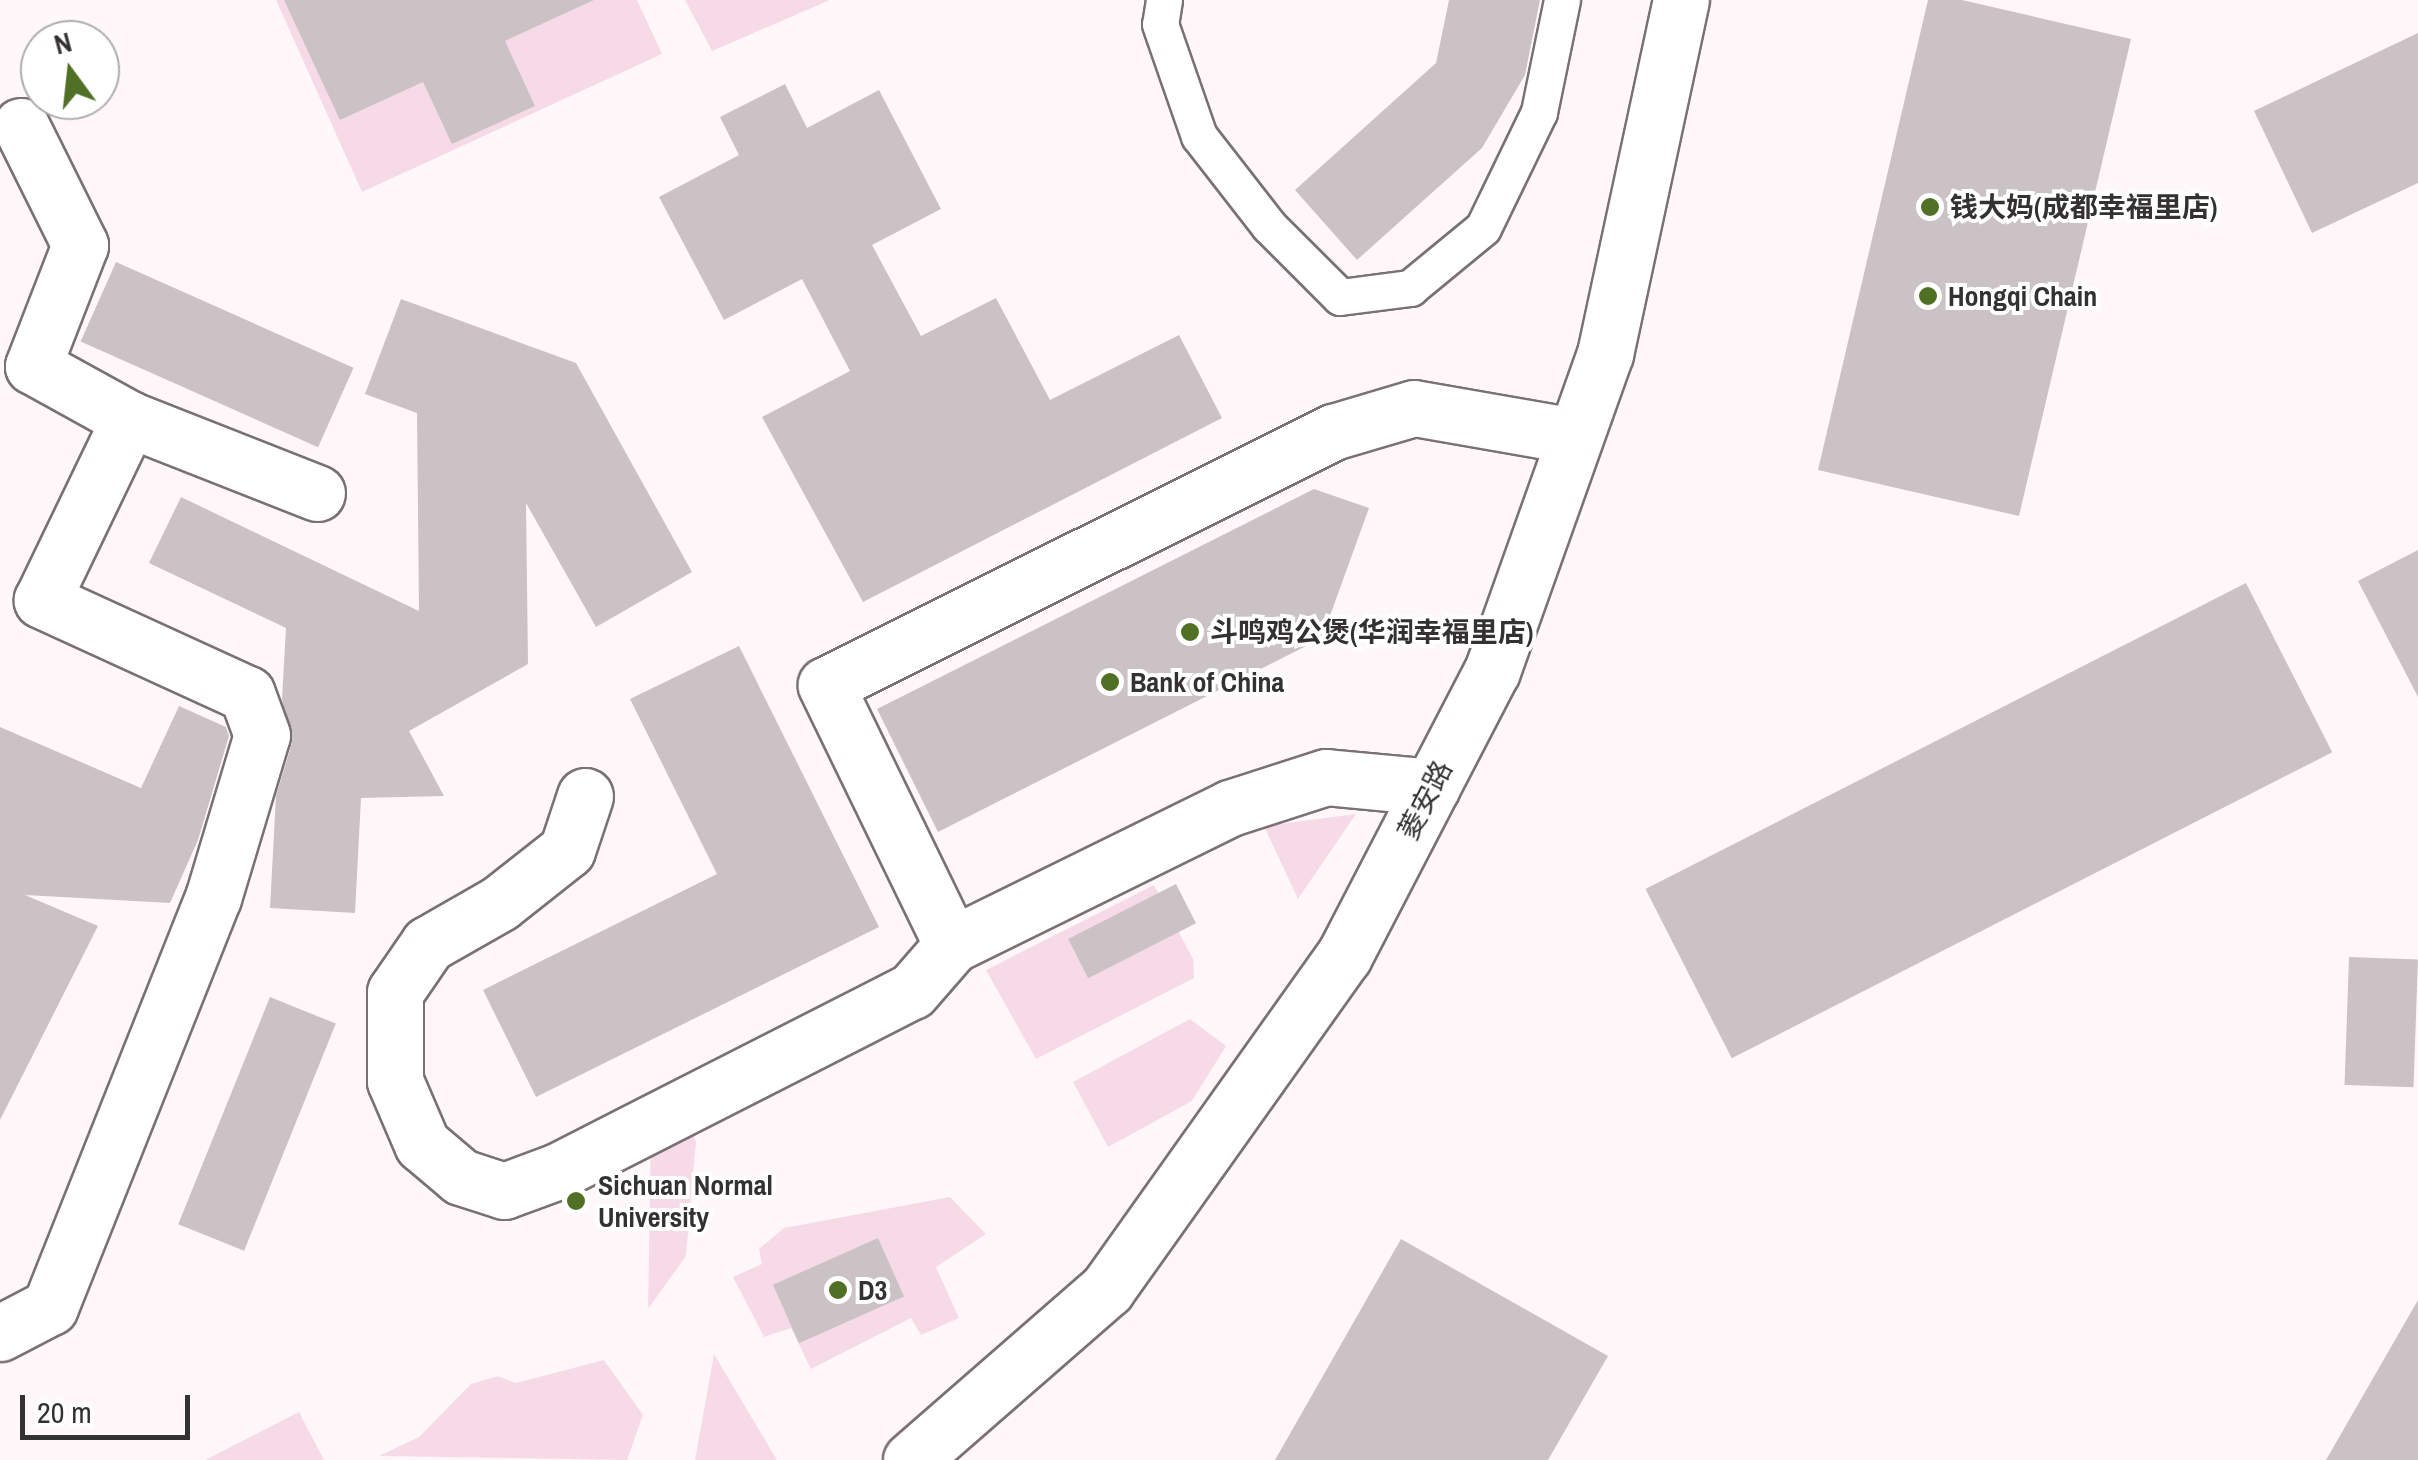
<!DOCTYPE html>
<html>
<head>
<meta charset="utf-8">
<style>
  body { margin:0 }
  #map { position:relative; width:2418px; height:1460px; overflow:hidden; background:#fff7fa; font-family:"Archivo Narrow","Noto Sans SC",sans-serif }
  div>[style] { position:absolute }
  .green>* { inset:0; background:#f6dbe7 }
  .building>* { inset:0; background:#cbc2c6; transform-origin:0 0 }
  .roads { filter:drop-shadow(2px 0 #797175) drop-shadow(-2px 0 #797175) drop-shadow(0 2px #797175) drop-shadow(0 -2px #797175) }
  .lane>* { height:35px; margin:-17.5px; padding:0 17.5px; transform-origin:17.5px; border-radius:17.5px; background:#fff }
  .street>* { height:55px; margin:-27.5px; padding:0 27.5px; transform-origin:27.5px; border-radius:27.5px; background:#fff }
  .dots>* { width:28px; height:28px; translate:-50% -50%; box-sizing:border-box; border:5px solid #fff; border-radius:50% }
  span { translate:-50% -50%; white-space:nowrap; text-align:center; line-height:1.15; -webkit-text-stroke:8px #fff; paint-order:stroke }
  .poi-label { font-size:28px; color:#343132; font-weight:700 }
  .left { translate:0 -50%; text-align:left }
  .street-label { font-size:28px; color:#343132 }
  .north { position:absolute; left:20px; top:20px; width:100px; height:100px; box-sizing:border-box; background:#fff; border:2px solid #aeadad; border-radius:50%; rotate:345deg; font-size:28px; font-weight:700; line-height:40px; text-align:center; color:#343132 }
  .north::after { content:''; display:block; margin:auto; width:35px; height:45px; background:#507026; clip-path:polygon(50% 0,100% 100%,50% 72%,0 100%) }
  .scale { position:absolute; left:20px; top:1395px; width:170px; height:45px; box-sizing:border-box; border:5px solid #343132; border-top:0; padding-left:12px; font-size:30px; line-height:35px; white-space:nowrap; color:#343132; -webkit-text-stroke:8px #fff; paint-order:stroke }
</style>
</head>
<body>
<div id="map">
  <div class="green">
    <i style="clip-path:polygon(276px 0,637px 0,662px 54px,362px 192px)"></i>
    <i style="clip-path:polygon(685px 0,830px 0,712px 51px)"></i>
    <i style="clip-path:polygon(1356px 814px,1298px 899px,1264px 826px)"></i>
    <i style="clip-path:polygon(1154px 885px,1193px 959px,1194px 978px,1036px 1059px,986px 970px)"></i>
    <i style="clip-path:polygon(1190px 1019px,1226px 1046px,1192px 1101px,1108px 1147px,1073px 1082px)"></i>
    <i style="clip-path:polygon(686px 1115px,696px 1142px,686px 1256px,648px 1309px,651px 1131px)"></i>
    <i style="clip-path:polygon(950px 1197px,986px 1234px,936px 1267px,959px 1318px,921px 1335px,911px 1318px,811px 1369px,791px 1328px,764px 1337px,733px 1277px,762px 1264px,759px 1249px,784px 1228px)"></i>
    <i style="clip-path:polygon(714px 1354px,777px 1460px,695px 1460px)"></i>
    <i style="clip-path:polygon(604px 1360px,643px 1415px,627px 1460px,379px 1456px,419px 1437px,471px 1384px,498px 1376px,516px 1383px)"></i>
    <i style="clip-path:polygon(299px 1412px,324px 1460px,205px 1460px)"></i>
  </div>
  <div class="building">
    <i style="clip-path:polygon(284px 0,594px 0,505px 41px,535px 106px,452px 144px,423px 82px,340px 120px)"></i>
    <i style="clip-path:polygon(1449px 0,1540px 0,1525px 75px,1482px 148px,1357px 260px,1295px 190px,1436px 63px)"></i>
    <i style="clip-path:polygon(1928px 0,1962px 0,2131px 39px,2019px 516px,1818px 470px)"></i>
    <i style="clip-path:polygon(2418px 33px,2418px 183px,2312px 233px,2254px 111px)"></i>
    <i style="clip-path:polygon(785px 84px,807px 128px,879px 90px,941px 209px,872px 245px,921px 336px,996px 298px,1050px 400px,1179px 335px,1222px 418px,863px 602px,762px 417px,850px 371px,802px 279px,724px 320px,659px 197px,739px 155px,720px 117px)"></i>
    <i style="left:116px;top:262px;width:260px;height:87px;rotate:24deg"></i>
    <i style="clip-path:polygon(401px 299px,576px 363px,692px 572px,596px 627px,526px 503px,528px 664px,409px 731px,444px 796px,361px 798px,355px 913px,270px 908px,276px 796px,292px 743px,282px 699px,286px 628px,149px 563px,181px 497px,419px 611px,417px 413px,365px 394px)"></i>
    <i style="clip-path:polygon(1314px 489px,1369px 508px,1322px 638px,938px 832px,877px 709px)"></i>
    <i style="clip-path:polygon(2418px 550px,2418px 697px,2358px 581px)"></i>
    <i style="left:2246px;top:583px;width:190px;height:674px;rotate:63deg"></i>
    <i style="clip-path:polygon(739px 646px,879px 927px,536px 1097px,483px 990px,717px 874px,630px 699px)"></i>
    <i style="clip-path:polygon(179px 706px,226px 727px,229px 736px,198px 840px,170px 903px,25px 895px,98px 926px,0 1120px,0 727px,141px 788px)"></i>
    <i style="left:1176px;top:884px;width:44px;height:121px;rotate:63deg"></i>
    <i style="left:2349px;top:957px;width:69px;height:128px;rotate:2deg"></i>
    <i style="left:270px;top:997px;width:71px;height:245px;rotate:22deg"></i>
    <i style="left:878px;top:1238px;width:64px;height:115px;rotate:66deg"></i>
    <i style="clip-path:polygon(1401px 1239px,1608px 1356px,1548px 1460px,1275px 1460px)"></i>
    <i style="clip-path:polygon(2418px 1300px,2418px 1460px,2326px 1460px)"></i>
  </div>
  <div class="roads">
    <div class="lane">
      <i style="left:1164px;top:0;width:24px;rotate:99deg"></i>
      <i style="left:1160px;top:24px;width:119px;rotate:70.8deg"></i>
      <i style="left:1199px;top:136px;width:114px;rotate:52.1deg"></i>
      <i style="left:1269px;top:226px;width:100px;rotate:45deg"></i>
      <i style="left:1340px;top:297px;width:71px;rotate:-7.3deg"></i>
      <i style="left:1410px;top:288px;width:94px;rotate:-39.4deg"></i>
      <i style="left:1483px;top:228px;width:129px;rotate:-64.2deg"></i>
      <i style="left:1539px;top:112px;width:114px;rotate:-78.4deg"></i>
    </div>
    <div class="street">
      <i style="left:21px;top:126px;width:133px;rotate:63.6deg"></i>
      <i style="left:80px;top:245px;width:130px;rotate:111.2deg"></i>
      <i style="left:33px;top:366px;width:110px;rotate:28.9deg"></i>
      <i style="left:1432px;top:787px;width:106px;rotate:-174.6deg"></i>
      <i style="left:1326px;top:777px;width:101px;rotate:162.1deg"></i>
      <i style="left:1230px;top:808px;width:310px;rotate:153.8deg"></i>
      <i style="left:952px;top:945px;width:289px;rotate:-115.9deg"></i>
      <i style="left:826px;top:685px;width:567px;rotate:-26.52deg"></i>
      <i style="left:1333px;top:432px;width:84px;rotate:-16.5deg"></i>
      <i style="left:1414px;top:408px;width:163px;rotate:9.9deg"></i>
      <i style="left:585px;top:796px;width:57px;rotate:108.4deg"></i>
      <i style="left:567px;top:850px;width:85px;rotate:141.7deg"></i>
      <i style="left:500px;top:903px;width:83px;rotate:150.3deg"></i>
      <i style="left:428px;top:944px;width:58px;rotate:124.5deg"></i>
      <i style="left:395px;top:992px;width:89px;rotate:90deg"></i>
      <i style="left:395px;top:1081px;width:69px;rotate:66.8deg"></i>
      <i style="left:422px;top:1144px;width:51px;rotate:40.2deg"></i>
      <i style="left:461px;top:1177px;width:45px;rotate:18deg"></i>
      <i style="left:504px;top:1191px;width:58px;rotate:-20.3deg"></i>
      <i style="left:558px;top:1171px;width:397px;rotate:-27deg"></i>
      <i style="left:912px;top:991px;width:61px;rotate:-49deg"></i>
      <i style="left:0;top:1333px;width:56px;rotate:-27.5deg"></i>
      <i style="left:50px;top:1307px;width:440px;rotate:-68.3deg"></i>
      <i style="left:213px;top:898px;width:170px;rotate:-73.3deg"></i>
      <i style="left:262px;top:735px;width:44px;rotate:-110.1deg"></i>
      <i style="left:247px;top:694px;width:226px;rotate:-155.4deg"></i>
      <i style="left:42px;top:600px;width:201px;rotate:-64.3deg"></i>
      <i style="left:129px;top:419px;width:202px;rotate:21.5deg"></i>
      <i style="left:911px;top:1460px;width:260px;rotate:-41.1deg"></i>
      <i style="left:1107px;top:1289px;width:409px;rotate:-54.6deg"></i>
      <i style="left:1344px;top:956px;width:321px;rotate:-62.6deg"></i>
      <i style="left:1492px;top:671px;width:337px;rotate:-70.4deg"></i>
      <i style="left:1605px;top:354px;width:362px;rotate:-77.9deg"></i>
    </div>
  </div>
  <div class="dots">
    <i style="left:1930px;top:207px;background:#507026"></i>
    <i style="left:1928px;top:296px;background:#507026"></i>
    <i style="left:1190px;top:632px;background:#507026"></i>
    <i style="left:1110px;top:682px;background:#507026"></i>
    <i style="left:576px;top:1201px;background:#507026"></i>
    <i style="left:838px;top:1290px;background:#507026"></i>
  </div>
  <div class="poi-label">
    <span class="left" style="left:1950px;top:207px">钱大妈(成都幸福里店)</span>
    <span class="left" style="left:1948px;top:296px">Hongqi Chain</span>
    <span class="left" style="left:1210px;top:632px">斗鸣鸡公煲(华润幸福里店)</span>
    <span class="left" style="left:1130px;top:682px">Bank of China</span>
    <span class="left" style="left:598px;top:1201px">Sichuan Normal<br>University</span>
    <span class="left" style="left:858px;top:1290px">D3</span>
  </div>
  <div class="street-label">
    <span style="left:1425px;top:800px;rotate:-63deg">菱安路</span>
  </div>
  <div class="north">N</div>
  <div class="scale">20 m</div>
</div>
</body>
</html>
